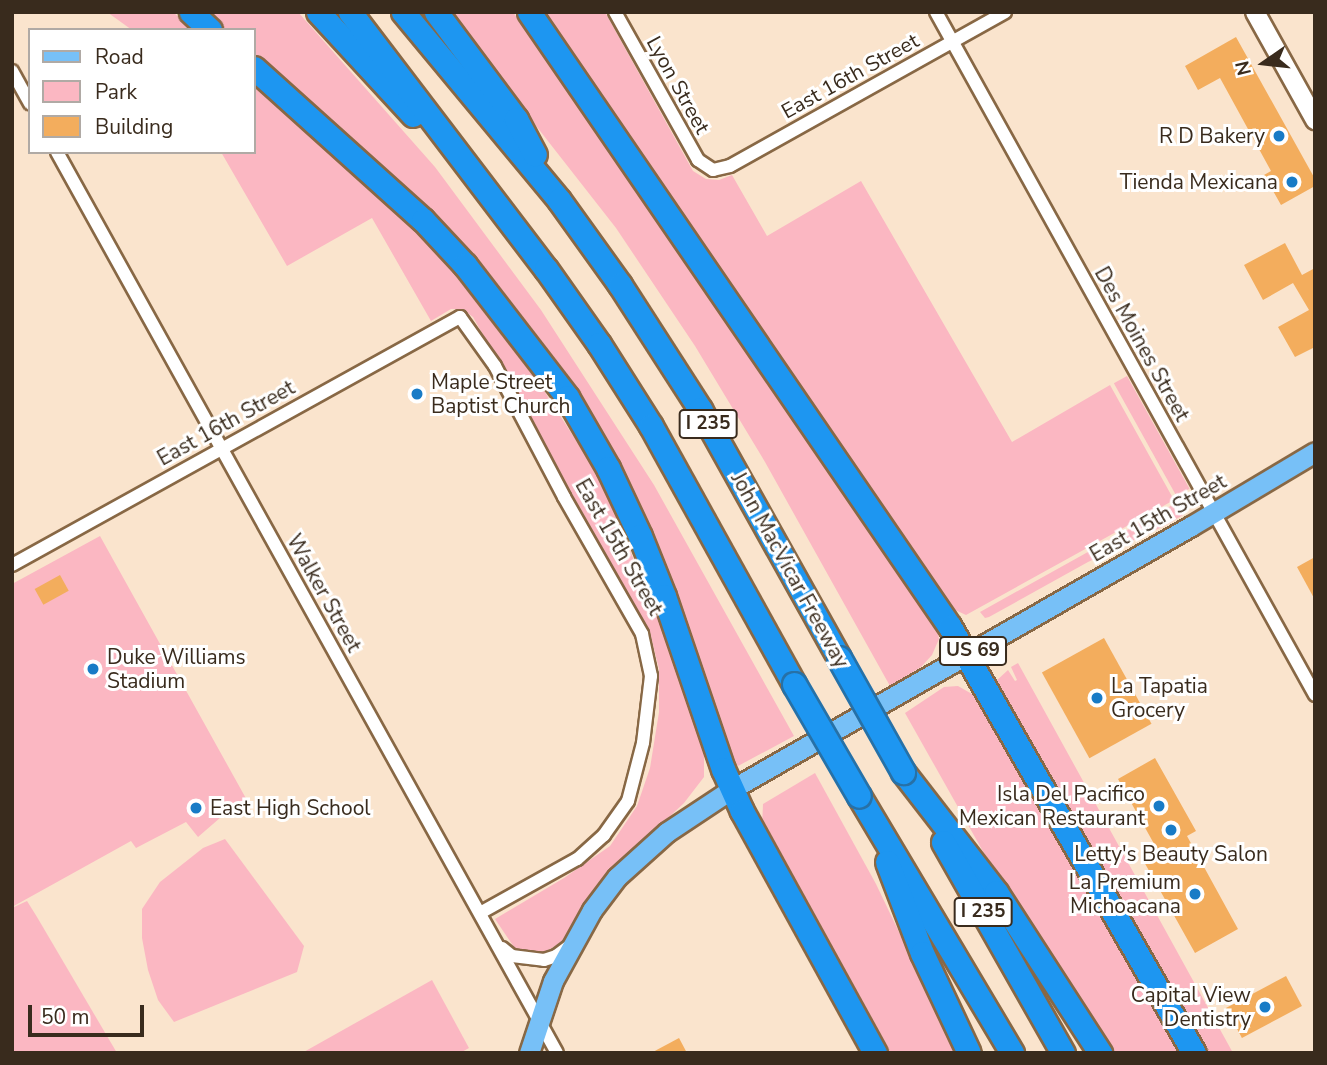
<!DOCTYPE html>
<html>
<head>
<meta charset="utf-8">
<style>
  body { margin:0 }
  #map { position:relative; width:1327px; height:1065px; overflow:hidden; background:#fae4cd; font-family:"Nunito Sans",sans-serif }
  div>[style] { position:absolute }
  .green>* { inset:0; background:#fbb7c2; transform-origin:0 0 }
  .building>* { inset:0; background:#f3ad5d; transform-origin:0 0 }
  .roads { filter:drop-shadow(2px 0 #886845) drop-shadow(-2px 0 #886845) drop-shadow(0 2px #886845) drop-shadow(0 -2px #886845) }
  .street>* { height:12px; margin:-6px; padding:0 6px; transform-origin:6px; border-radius:6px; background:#fff }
  .secondary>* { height:18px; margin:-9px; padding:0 9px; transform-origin:9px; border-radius:9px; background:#fff }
  .primary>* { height:19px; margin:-9.5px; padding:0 9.5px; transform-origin:9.5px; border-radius:9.5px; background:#77c0f7 }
  .highway>* { height:23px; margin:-11.5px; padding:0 11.5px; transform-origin:11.5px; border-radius:11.5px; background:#1d96f1 }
  .bridges { filter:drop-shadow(2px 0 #2771a7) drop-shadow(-2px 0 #2771a7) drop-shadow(0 2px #2771a7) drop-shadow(0 -2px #2771a7) }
  .highway-bridge>* { height:23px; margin:-11.5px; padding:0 11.5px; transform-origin:11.5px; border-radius:11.5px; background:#1d96f1 }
  .dots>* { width:19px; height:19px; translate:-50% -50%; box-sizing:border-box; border:4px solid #fff; border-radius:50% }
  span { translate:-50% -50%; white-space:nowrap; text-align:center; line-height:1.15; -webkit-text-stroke:6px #fff; paint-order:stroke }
  .shield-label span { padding:2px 5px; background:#fff; border:2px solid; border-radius:5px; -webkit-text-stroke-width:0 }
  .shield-label { font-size:19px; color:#392b1d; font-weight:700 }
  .street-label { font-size:21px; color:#392b1d }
  .poi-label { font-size:21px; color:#392b1d }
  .right { translate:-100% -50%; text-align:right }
  .left { translate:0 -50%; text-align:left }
  .frame { position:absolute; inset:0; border:14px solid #392b1d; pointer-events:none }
  .legend { position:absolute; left:28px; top:28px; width:228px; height:126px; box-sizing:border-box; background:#fff; border:2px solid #b0aaa5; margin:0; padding:9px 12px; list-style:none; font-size:21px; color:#392b1d }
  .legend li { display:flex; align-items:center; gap:14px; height:35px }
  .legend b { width:35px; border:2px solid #b0aaa5 }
  .north { position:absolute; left:1229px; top:28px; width:70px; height:70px; -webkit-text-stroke:5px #fff; paint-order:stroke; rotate:256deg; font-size:19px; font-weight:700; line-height:28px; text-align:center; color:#392b1d }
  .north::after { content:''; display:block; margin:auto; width:24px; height:32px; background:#392b1d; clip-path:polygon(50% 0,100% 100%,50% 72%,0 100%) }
  .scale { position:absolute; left:28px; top:1005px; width:116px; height:32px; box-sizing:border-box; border:4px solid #392b1d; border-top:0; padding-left:9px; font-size:21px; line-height:24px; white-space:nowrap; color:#392b1d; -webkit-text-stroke:5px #fff; paint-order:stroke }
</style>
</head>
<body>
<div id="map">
  <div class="green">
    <i style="clip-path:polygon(107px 12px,173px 12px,193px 30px,132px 30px)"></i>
    <i style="clip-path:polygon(204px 12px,298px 12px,435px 167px,541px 310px,654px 485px,794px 736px,738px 766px,731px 756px,683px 610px,654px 540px,612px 460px,377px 165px,254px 57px,254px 30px,223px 30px)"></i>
    <i style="clip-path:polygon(447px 12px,513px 12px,937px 626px,939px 639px,932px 655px,921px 667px,890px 686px,765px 462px,695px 346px,616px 228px)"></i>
    <i style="clip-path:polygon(538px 12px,605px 12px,693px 171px,706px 179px,719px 180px,732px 175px,767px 236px,861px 181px,1012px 442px,1110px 385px,1174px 500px,966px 615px,953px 609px)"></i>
    <i style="clip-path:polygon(254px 83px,419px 233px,492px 317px,530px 369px,599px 476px,679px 668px,704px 748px,704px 777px,684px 803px,613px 870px,563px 941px,542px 954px,531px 956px,516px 950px,495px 919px,564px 878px,610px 846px,637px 806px,650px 768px,659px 712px,659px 669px,650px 633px,473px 317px,462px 309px,451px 309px,431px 321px,372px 218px,287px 266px,221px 152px,254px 152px)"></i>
    <i style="left:1127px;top:376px;width:129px;height:15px;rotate:61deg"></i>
    <i style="clip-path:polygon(1176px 503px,1183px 515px,1166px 525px,1088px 562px,989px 617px,985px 618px,980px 612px)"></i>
    <i style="clip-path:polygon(100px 536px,248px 802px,232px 812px,228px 811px,198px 837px,186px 822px,136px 848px,131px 841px,12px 907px,12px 584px)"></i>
    <i style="clip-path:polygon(1018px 663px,1233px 1053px,1205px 1053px,995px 682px,1008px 670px,1015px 681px,1017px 680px,1011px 667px)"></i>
    <i style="clip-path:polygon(958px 686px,979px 698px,1182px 1053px,1110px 1053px,985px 855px,905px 713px,944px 687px)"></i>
    <i style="clip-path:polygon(815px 773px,876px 884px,957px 1053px,886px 1053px,762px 827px,763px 804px)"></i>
    <i style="clip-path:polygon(225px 839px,304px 946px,297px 972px,174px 1022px,158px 1000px,148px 970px,142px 938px,142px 909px,160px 882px,203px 848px)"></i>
    <i style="clip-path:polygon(27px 901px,37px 917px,117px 1053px,12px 1053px,12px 908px)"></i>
    <i style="clip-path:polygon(432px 980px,469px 1048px,460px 1053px,302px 1053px)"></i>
  </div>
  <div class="building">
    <i style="clip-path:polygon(1236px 37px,1315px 179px,1315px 186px,1281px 205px,1264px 175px,1271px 171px,1220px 78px,1198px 90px,1185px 66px)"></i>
    <i style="clip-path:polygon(1285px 243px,1302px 275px,1315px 268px,1315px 347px,1295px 357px,1278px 327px,1309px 310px,1293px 283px,1263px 300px,1244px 265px)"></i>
    <i style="clip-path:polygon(1315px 557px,1315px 600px,1297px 567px)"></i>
    <i style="left:60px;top:575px;width:18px;height:29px;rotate:61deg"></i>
    <i style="left:1104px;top:638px;width:98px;height:71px;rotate:61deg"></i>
    <i style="clip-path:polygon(1155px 758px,1196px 831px,1187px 836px,1238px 929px,1195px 953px,1143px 860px,1158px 851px,1118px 779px)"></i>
    <i style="left:1286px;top:976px;width:34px;height:68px;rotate:62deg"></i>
    <i style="clip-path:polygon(679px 1038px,687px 1053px,651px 1053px)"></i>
  </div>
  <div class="roads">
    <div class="street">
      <i style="left:615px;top:12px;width:170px;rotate:60.7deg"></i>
      <i style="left:698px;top:160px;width:18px;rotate:34deg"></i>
      <i style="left:713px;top:170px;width:17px;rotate:-13deg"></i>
      <i style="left:730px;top:166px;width:315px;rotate:-29.2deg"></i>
      <i style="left:936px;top:12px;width:781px;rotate:60.97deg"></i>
      <i style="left:12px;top:71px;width:37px;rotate:61deg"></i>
      <i style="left:57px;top:152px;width:1030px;rotate:60.97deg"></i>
      <i style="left:12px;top:565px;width:512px;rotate:-28.97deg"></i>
      <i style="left:460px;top:317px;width:60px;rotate:54.5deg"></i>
      <i style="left:495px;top:366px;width:148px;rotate:62.2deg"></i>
      <i style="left:564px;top:497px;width:158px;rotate:60.3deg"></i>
      <i style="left:642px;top:634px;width:43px;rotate:77.9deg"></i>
      <i style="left:651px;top:676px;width:67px;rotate:96.8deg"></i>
      <i style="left:643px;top:743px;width:60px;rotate:104.5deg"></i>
      <i style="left:628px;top:801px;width:42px;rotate:125.2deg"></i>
      <i style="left:604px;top:835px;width:36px;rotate:138deg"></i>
      <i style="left:577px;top:859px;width:111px;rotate:150.9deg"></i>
      <i style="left:502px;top:948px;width:13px;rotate:39deg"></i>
      <i style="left:512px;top:956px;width:32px;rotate:7deg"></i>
      <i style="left:544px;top:960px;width:13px;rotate:-18deg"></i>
      <i style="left:556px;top:956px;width:15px;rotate:-37deg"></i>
    </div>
    <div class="secondary">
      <i style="left:1255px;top:12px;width:124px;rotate:60.9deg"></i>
    </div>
    <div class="primary">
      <i style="left:529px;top:1053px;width:76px;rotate:-71.6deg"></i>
      <i style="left:553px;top:981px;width:81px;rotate:-61.2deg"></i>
      <i style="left:592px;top:910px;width:41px;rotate:-52.9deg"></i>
      <i style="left:617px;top:877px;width:67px;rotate:-42deg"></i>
      <i style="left:667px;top:832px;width:78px;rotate:-33.5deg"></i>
      <i style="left:732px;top:789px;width:529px;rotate:-29.81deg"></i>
      <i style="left:1191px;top:526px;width:144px;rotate:-30.8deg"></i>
    </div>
    <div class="highway">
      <i style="left:191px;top:12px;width:26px;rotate:43deg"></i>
      <i style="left:318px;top:12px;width:140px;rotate:47.3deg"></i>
      <i style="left:350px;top:12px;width:323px;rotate:52.7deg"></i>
      <i style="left:546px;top:269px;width:92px;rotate:54.8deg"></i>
      <i style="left:599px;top:344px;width:97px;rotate:57.6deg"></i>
      <i style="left:651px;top:426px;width:295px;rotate:61deg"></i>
      <i style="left:403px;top:12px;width:244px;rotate:50.3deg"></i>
      <i style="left:559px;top:200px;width:105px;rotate:54.3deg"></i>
      <i style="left:620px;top:285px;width:148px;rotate:57.2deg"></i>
      <i style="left:700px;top:409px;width:285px;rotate:60.8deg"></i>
      <i style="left:436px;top:12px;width:134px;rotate:53.2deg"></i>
      <i style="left:516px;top:119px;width:40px;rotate:62deg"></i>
      <i style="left:529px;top:12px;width:745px;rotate:55.61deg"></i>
      <i style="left:950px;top:627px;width:491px;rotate:60.2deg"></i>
      <i style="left:254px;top:68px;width:227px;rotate:42deg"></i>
      <i style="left:423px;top:220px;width:62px;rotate:47deg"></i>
      <i style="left:465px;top:265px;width:167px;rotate:52.3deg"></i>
      <i style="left:567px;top:397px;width:82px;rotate:60deg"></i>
      <i style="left:608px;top:468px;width:75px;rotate:64.8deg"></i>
      <i style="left:640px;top:536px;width:65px;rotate:68.2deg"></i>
      <i style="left:664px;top:596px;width:183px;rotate:71.2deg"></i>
      <i style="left:723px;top:769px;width:46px;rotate:65.7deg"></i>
      <i style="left:742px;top:811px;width:276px;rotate:61.2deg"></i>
      <i style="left:903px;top:772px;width:152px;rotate:52.2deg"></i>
      <i style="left:996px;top:892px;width:192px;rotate:57.1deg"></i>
      <i style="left:859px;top:796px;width:299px;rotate:59.2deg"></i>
      <i style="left:943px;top:842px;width:243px;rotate:60.4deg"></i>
      <i style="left:887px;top:862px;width:97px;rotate:69deg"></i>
      <i style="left:922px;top:953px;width:110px;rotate:64.8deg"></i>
    </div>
  </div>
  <div class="bridges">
    <div class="highway-bridge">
      <i style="left:839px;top:658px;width:131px;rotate:60.7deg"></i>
      <i style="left:794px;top:684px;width:129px;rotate:59.9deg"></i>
    </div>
  </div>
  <div class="dots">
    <i style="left:1279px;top:136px;background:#187bc6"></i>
    <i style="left:1292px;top:182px;background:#187bc6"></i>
    <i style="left:417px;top:394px;background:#187bc6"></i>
    <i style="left:93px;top:669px;background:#187bc6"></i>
    <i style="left:1097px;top:698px;background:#187bc6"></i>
    <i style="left:1159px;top:806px;background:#187bc6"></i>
    <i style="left:196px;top:808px;background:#187bc6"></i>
    <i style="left:1171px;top:830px;background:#187bc6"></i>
    <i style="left:1195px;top:894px;background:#187bc6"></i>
    <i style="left:1265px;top:1007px;background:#187bc6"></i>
  </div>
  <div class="shield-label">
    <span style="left:708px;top:424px">I 235</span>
    <span style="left:973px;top:651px">US 69</span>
    <span style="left:983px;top:912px">I 235</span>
  </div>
  <div class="street-label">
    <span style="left:850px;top:76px;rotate:-29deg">East 16th Street</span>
    <span style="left:678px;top:85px;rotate:61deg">Lyon Street</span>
    <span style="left:1142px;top:344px;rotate:61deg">Des Moines Street</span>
    <span style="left:226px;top:423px;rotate:-29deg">East 16th Street</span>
    <span style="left:1158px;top:518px;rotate:-30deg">East 15th Street</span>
    <span style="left:619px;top:547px;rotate:60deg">East 15th Street</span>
    <span style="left:790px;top:570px;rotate:61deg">John MacVicar Freeway</span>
    <span style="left:324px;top:593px;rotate:61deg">Walker Street</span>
  </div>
  <div class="poi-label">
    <span class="right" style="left:1265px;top:136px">R D Bakery</span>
    <span class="right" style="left:1278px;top:182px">Tienda Mexicana</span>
    <span class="left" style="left:431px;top:394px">Maple Street<br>Baptist Church</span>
    <span class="left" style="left:107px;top:669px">Duke Williams<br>Stadium</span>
    <span class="left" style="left:1111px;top:698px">La Tapatia<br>Grocery</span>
    <span class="right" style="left:1145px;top:806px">Isla Del Pacifico<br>Mexican Restaurant</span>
    <span class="left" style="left:210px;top:808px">East High School</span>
    <span style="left:1171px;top:854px">Letty's Beauty Salon</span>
    <span class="right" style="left:1181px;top:894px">La Premium<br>Michoacana</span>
    <span class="right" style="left:1251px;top:1007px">Capital View<br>Dentistry</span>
  </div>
  <div class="frame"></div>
  <ul class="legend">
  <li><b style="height:9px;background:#77c0f7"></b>Road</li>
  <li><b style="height:19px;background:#fbb7c2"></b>Park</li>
  <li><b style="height:19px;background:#f3ad5d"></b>Building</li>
  </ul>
  <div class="north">N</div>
  <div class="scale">50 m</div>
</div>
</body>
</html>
